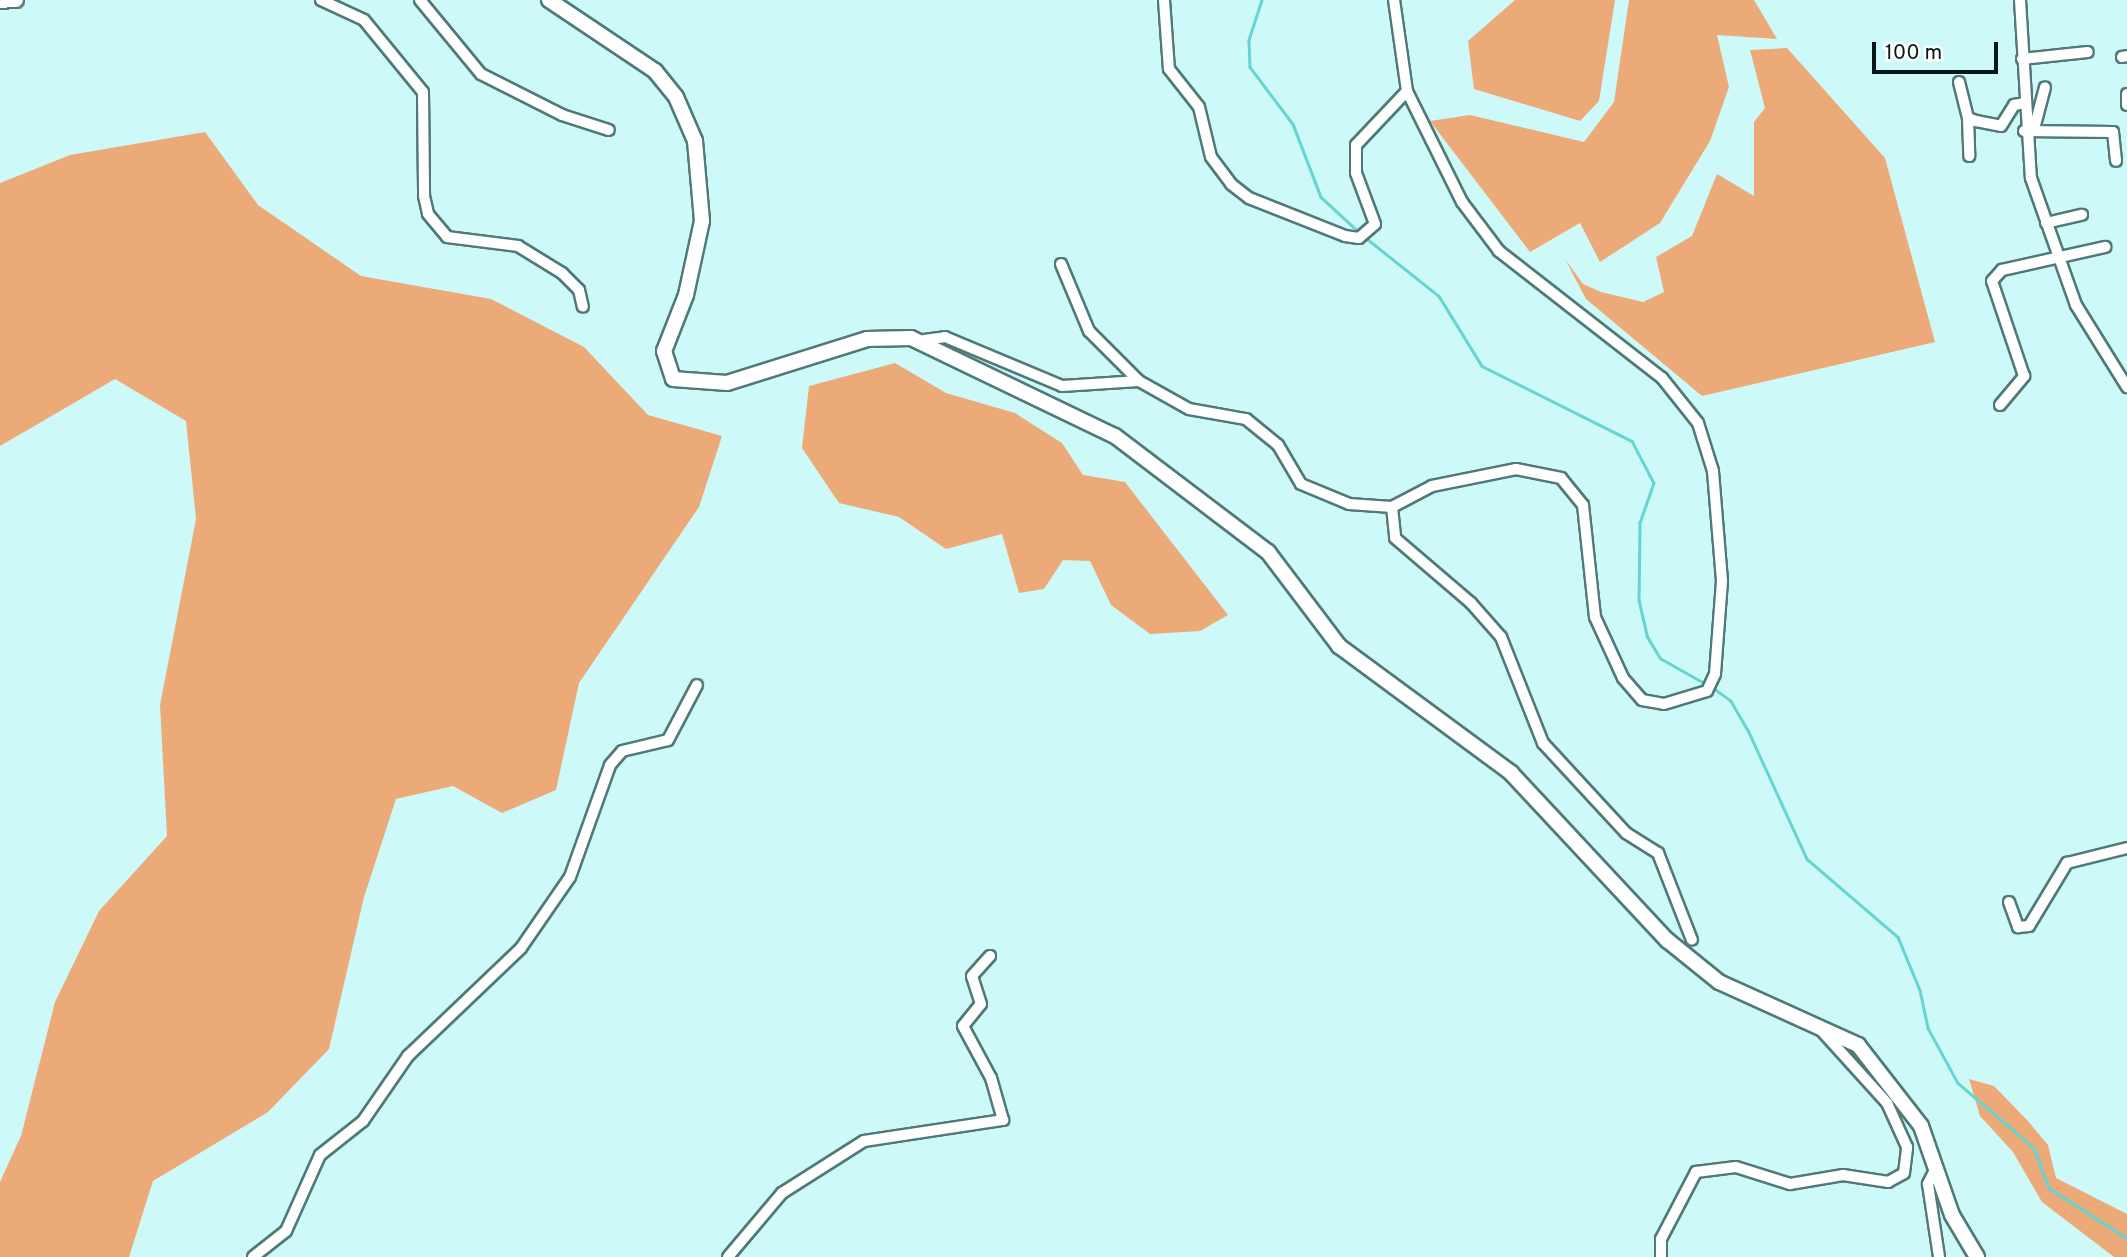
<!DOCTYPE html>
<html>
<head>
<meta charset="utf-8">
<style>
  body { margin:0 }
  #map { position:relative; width:2127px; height:1257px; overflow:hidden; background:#cdfaf8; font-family:Overpass,sans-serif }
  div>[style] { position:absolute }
  .forest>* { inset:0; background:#ecaa79 }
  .stream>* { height:2.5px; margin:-1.25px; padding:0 1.25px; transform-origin:1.25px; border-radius:1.25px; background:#66d4d1 }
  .roads { filter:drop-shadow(2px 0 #507978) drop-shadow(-2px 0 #507978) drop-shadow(0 2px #507978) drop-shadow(0 -2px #507978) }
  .street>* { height:10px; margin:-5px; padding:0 5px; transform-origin:5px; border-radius:5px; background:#fff }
  .secondary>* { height:14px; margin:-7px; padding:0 7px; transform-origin:7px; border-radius:7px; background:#fff }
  span { translate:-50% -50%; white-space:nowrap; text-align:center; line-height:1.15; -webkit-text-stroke:7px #fff; paint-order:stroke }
  .scale { position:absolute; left:1872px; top:42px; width:126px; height:32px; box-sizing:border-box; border:4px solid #061717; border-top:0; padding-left:9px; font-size:21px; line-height:24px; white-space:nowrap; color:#061717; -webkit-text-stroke:5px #fff; paint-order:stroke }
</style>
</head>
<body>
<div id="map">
  <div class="forest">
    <i style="clip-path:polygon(1515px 0,1615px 0,1599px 101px,1580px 121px,1474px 89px,1468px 41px)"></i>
    <i style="clip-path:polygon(1629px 0,1754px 0,1777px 39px,1717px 35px,1729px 87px,1710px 141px,1660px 223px,1600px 262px,1580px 223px,1530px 252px,1430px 121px,1470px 115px,1584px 142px,1614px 102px)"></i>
    <i style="clip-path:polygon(1787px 48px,1885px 158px,1935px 342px,1702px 396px,1586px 299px,1565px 259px,1583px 284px,1601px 292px,1643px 302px,1664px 292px,1656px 257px,1692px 236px,1717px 174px,1754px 196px,1754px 122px,1765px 108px,1750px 50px)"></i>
    <i style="clip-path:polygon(205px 132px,258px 205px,361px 276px,491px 299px,584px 347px,648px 415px,722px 436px,699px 507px,579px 683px,556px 790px,502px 813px,453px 786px,396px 799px,364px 897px,329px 1049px,268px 1112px,153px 1181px,129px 1257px,0 1257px,0 1182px,21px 1136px,55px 1002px,99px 911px,167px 836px,160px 705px,196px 519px,186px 421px,115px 379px,0 446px,0 183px,70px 155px)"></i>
    <i style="clip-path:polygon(895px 363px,946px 393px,1015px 413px,1062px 443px,1083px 475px,1125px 482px,1228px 615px,1200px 631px,1150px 634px,1111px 605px,1090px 561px,1063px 560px,1044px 589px,1019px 593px,1002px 534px,946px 549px,899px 517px,839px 503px,802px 448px,809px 386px)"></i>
    <i style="clip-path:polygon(1969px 1079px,1994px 1086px,2027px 1120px,2048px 1145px,2056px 1178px,2127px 1214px,2127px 1257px,2114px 1257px,2042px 1202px,2013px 1152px,1980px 1116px)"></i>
  </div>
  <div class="stream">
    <i style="left:1262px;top:0;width:42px;rotate:108deg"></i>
    <i style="left:1249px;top:40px;width:27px;rotate:88deg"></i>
    <i style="left:1250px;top:67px;width:71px;rotate:53deg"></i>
    <i style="left:1293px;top:124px;width:78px;rotate:69deg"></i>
    <i style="left:1321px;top:197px;width:54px;rotate:42.8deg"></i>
    <i style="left:1366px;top:238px;width:93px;rotate:38.5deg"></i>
    <i style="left:1439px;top:296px;width:82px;rotate:58.4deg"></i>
    <i style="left:1482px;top:366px;width:168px;rotate:26.6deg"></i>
    <i style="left:1632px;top:441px;width:47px;rotate:62.4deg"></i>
    <i style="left:1654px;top:483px;width:42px;rotate:109.3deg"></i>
    <i style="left:1640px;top:523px;width:77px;rotate:90.7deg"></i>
    <i style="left:1639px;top:600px;width:37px;rotate:77deg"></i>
    <i style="left:1647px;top:636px;width:26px;rotate:59deg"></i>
    <i style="left:1660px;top:658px;width:53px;rotate:29.5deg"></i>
    <i style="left:1712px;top:687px;width:24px;rotate:36deg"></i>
    <i style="left:1731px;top:701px;width:34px;rotate:60deg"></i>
    <i style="left:1748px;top:730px;width:142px;rotate:65.4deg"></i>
    <i style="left:1807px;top:859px;width:120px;rotate:40.6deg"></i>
    <i style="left:1898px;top:937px;width:57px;rotate:67.5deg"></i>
    <i style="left:1920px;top:990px;width:39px;rotate:78deg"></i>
    <i style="left:1928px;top:1028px;width:63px;rotate:61.4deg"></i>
    <i style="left:1958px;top:1083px;width:100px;rotate:40.5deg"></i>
    <i style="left:2034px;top:1148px;width:43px;rotate:69.4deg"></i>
    <i style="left:2049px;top:1188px;width:93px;rotate:32.7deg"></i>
  </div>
  <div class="roads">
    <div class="street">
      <i style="left:321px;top:0;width:47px;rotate:24.9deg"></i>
      <i style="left:364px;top:20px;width:93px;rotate:50.7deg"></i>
      <i style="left:423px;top:92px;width:104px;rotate:89.4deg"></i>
      <i style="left:424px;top:196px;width:18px;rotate:77deg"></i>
      <i style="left:428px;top:214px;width:30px;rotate:50deg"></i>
      <i style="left:447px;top:237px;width:72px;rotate:7.2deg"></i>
      <i style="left:518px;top:246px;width:52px;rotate:31.5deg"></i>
      <i style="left:562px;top:273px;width:24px;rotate:45deg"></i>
      <i style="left:579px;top:290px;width:17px;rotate:77deg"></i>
      <i style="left:420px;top:0;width:96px;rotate:50.5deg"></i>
      <i style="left:481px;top:74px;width:91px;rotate:26.8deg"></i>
      <i style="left:562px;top:115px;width:49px;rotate:17.7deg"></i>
      <i style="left:1164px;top:0;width:69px;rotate:85.9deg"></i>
      <i style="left:1169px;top:69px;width:48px;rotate:51.7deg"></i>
      <i style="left:1199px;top:107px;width:51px;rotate:76.5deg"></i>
      <i style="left:1211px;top:157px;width:34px;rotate:53deg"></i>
      <i style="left:1231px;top:184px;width:23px;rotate:38deg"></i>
      <i style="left:1249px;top:198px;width:103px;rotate:21.6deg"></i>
      <i style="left:1345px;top:236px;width:14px;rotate:8deg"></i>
      <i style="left:1359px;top:238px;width:21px;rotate:-41deg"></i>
      <i style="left:1375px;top:224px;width:54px;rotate:-110.4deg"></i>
      <i style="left:1356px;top:173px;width:28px;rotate:-90deg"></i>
      <i style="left:1356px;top:145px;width:74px;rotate:-46.6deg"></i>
      <i style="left:2020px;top:0;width:178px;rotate:86.5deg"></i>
      <i style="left:2031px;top:178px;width:135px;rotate:70.5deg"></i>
      <i style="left:2076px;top:305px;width:97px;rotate:58.1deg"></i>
      <i style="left:2122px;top:57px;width:5px;rotate:-11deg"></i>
      <i style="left:2022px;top:59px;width:66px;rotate:-6.1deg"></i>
      <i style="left:1959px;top:82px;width:37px;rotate:76deg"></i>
      <i style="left:1968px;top:118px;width:9px;rotate:21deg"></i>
      <i style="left:1976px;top:121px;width:25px;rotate:11deg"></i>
      <i style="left:2001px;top:126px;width:25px;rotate:-58deg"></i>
      <i style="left:2014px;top:105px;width:10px;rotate:-11deg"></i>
      <i style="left:2127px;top:94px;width:11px;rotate:90deg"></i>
      <i style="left:1968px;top:118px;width:38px;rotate:88deg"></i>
      <i style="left:2034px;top:129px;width:43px;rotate:-75.3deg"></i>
      <i style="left:2024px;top:131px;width:89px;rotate:0.6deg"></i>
      <i style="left:2113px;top:132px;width:29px;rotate:84deg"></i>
      <i style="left:2046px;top:223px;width:37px;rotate:-13deg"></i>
      <i style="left:1061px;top:264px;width:73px;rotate:67.3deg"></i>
      <i style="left:1089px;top:331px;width:71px;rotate:45deg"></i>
      <i style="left:924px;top:340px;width:21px;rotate:-8deg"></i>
      <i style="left:945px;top:337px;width:127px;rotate:22.7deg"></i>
      <i style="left:1062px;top:386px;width:77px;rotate:-3.7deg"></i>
      <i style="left:1139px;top:381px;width:57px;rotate:29.2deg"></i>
      <i style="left:1189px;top:409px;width:58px;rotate:10deg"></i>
      <i style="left:1246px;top:419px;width:41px;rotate:39.1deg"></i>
      <i style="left:1278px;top:445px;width:45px;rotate:59.5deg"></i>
      <i style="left:1301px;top:484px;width:52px;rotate:22.6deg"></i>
      <i style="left:1349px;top:504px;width:43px;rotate:4deg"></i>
      <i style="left:1392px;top:507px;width:45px;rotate:-27.7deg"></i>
      <i style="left:1432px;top:486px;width:86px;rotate:-11.4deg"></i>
      <i style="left:1516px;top:469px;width:46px;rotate:11.3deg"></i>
      <i style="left:1561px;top:478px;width:35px;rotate:51deg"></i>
      <i style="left:1583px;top:505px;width:113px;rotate:83.9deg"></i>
      <i style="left:1595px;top:617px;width:67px;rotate:65.3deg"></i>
      <i style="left:1623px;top:678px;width:29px;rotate:49deg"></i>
      <i style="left:1642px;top:700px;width:22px;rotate:10deg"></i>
      <i style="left:1664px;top:704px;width:45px;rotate:-16.8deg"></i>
      <i style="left:1707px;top:691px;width:19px;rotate:-65deg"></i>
      <i style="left:1715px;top:674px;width:93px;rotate:-85.7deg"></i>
      <i style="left:1722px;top:581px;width:110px;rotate:-94.7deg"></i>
      <i style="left:1713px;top:471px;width:50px;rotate:-107.4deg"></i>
      <i style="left:1698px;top:423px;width:58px;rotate:-128.7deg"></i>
      <i style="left:1662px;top:378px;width:207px;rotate:-142.1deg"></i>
      <i style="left:1499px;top:251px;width:61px;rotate:-127.1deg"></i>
      <i style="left:1462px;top:202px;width:124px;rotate:-116.4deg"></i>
      <i style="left:1407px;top:91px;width:92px;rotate:-98.1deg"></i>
      <i style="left:2000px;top:405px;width:38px;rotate:-50deg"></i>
      <i style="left:2024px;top:376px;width:100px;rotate:-108.6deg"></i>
      <i style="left:1992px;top:281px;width:15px;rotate:-48deg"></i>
      <i style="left:2002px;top:270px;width:106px;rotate:-12.6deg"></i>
      <i style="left:1392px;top:507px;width:31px;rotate:84deg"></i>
      <i style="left:1395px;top:538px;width:100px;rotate:40.5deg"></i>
      <i style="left:1471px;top:603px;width:45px;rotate:48.6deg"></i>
      <i style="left:1501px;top:637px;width:114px;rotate:68.4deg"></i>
      <i style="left:1543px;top:743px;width:122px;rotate:47.3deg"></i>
      <i style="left:1626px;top:833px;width:38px;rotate:32deg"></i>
      <i style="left:1658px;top:853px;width:93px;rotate:68.7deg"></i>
      <i style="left:2009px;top:902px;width:27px;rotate:70deg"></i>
      <i style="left:2018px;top:927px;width:11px;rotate:-5deg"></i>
      <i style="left:2029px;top:926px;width:74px;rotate:-58.9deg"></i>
      <i style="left:2067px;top:863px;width:62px;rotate:-14deg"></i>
      <i style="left:1935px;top:1170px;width:16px;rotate:117deg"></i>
      <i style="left:1928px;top:1184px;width:74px;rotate:81.4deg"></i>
      <i style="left:253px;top:1257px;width:42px;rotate:-38.2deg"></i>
      <i style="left:286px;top:1231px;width:83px;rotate:-65.9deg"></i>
      <i style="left:320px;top:1155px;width:55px;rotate:-38.3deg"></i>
      <i style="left:363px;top:1121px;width:79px;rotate:-55.3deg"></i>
      <i style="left:408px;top:1056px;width:156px;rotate:-43.7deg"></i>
      <i style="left:521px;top:948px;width:86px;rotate:-55.4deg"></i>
      <i style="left:570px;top:877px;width:119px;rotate:-70.3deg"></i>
      <i style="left:610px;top:765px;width:18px;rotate:-49deg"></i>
      <i style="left:622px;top:751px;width:47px;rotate:-13.4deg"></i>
      <i style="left:668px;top:740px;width:62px;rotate:-62.2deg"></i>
      <i style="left:728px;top:1257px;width:84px;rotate:-49.8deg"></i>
      <i style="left:782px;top:1193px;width:97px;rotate:-32.4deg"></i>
      <i style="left:864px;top:1141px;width:141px;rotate:-8.6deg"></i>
      <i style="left:1003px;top:1120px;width:44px;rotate:-105.9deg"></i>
      <i style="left:991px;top:1078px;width:59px;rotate:-118.3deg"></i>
      <i style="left:963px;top:1026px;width:28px;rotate:-51deg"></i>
      <i style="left:981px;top:1004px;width:29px;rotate:-108deg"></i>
      <i style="left:972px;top:976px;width:27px;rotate:-48deg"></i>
      <i style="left:1661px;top:1257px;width:18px;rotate:-90deg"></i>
      <i style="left:1661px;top:1239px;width:76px;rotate:-62.4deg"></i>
      <i style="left:1696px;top:1172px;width:40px;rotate:-7.1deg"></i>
      <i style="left:1736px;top:1167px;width:57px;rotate:17.5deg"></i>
      <i style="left:1790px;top:1184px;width:54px;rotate:-9.6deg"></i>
      <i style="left:1843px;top:1175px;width:46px;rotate:8.8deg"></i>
      <i style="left:1888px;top:1182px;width:18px;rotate:-29deg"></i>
      <i style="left:1904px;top:1173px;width:26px;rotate:-83deg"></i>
      <i style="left:1907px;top:1147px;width:48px;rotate:-114.4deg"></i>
      <i style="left:1887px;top:1103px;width:97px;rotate:-132.1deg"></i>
    </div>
    <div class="secondary">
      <i style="left:549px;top:0;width:128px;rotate:33.8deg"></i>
      <i style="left:655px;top:71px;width:33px;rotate:51deg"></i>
      <i style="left:676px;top:97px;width:48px;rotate:66.6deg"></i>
      <i style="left:695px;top:141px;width:80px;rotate:85deg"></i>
      <i style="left:702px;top:221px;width:76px;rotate:102.2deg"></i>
      <i style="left:686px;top:295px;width:60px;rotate:111.4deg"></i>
      <i style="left:664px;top:351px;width:29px;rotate:72deg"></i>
      <i style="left:673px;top:379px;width:54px;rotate:4.2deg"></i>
      <i style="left:727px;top:383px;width:147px;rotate:-17.4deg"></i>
      <i style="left:867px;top:339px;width:44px;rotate:-1.3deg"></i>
      <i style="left:911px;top:338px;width:226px;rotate:25.7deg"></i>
      <i style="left:1115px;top:436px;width:192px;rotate:37.2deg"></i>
      <i style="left:1268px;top:552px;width:118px;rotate:52.9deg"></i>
      <i style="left:1339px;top:646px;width:214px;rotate:36.4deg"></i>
      <i style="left:1511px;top:773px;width:229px;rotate:47deg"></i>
      <i style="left:1667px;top:940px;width:67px;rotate:38.9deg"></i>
      <i style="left:1719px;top:982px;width:153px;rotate:24.4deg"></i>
      <i style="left:1858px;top:1045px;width:103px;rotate:52.1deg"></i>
      <i style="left:1921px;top:1126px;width:94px;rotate:70.8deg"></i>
      <i style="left:1952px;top:1215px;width:49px;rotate:59.2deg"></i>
      <i style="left:0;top:1px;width:16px;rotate:-4deg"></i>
    </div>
  </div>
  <div class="scale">100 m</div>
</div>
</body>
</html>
